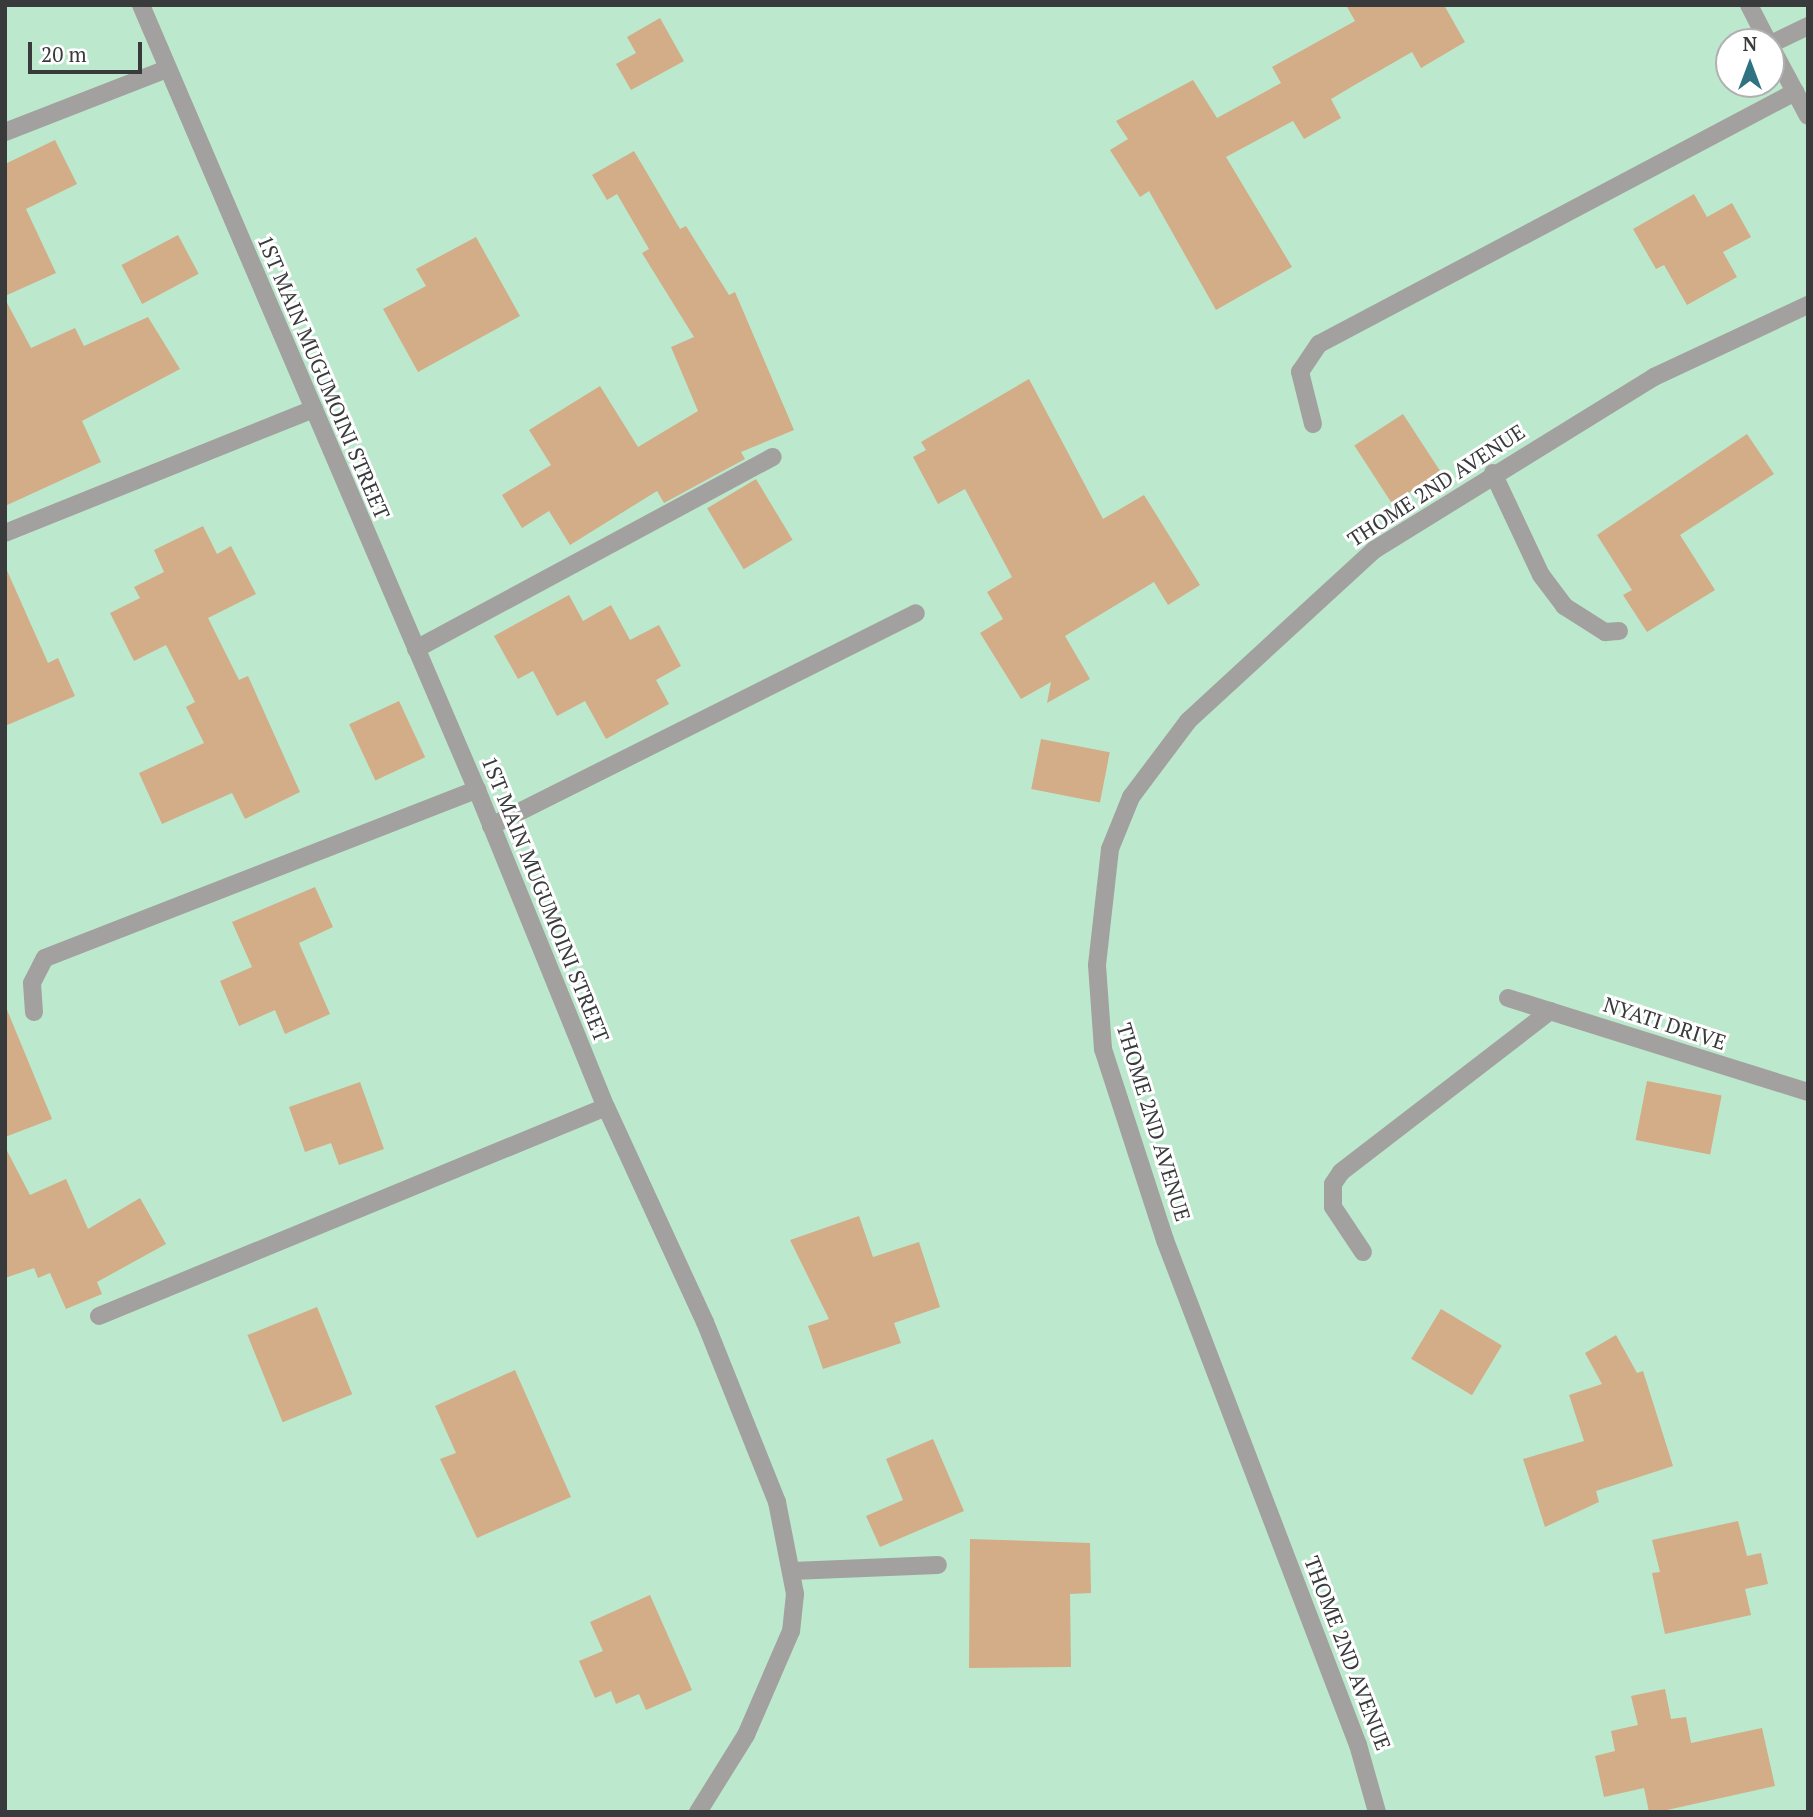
<!DOCTYPE html>
<html>
<head>
<meta charset="utf-8">
<style>
  body { margin:0 }
  #map { position:relative; width:1813px; height:1817px; overflow:hidden; background:#edf1f6; font-family:"PT Serif",serif }
  div>[style] { position:absolute }
  .green>* { inset:0; background:#bce9cd }
  .building>* { inset:0; background:#d3ac88; transform-origin:0 0 }
  .service>* { height:18px; margin:-9px; padding:0 9px; transform-origin:9px; border-radius:9px; background:#a3a19f }
  .minor>* { height:18px; margin:-9px; padding:0 9px; transform-origin:9px; border-radius:9px; background:#a3a19f }
  .tertiary>* { height:18px; margin:-9px; padding:0 9px; transform-origin:9px; border-radius:9px; background:#a3a19f }
  span { translate:-50% -50%; white-space:nowrap; text-align:center; line-height:1.15; -webkit-text-stroke:6px #fff; paint-order:stroke }
  .street-label { font-size:21px; color:#393a3c }
  .frame { position:absolute; inset:0; border:7px solid #393a3c; pointer-events:none }
  .north { position:absolute; left:1715px; top:28px; width:70px; height:70px; box-sizing:border-box; background:#fff; border:2px solid #b0b0b1; border-radius:50%; rotate:0deg; font-size:19px; font-weight:700; line-height:28px; text-align:center; color:#393a3c }
  .north::after { content:''; display:block; margin:auto; width:24px; height:32px; background:#2f7383; clip-path:polygon(50% 0,100% 100%,50% 72%,0 100%) }
  .scale { position:absolute; left:28px; top:42px; width:114px; height:32px; box-sizing:border-box; border:4px solid #393a3c; border-top:0; padding-left:9px; font-size:21px; line-height:24px; white-space:nowrap; color:#393a3c; -webkit-text-stroke:5px #fff; paint-order:stroke }
</style>
</head>
<body>
<div id="map">
  <div class="green">
    <i style="clip-path:polygon(evenodd,5px 5px,1808px 5px,1808px 1812px,5px 1812px,5px 5px,1729px 42px,1771px 42px,1771px 84px,1729px 84px,1729px 42px)"></i>
  </div>
  <div class="building">
    <i style="clip-path:polygon(1346px 5px,1444px 5px,1465px 42px,1421px 68px,1412px 52px,1358px 83px,1331px 99px,1341px 118px,1304px 139px,1293px 121px,1226px 157px,1292px 267px,1216px 310px,1149px 191px,1140px 197px,1110px 150px,1128px 139px,1116px 121px,1193px 80px,1217px 118px,1281px 83px,1272px 67px,1355px 21px)"></i>
    <i style="clip-path:polygon(660px 18px,684px 61px,631px 90px,616px 64px,636px 53px,627px 37px)"></i>
    <i style="clip-path:polygon(55px 140px,77px 184px,26px 209px,56px 273px,5px 296px,5px 164px)"></i>
    <i style="clip-path:polygon(634px 151px,680px 229px,686px 226px,729px 295px,735px 292px,794px 430px,741px 452px,745px 459px,664px 503px,657px 491px,570px 545px,549px 511px,522px 528px,502px 495px,551px 465px,529px 430px,600px 386px,638px 447px,698px 411px,671px 347px,694px 337px,642px 253px,649px 249px,617px 194px,607px 200px,592px 175px)"></i>
    <i style="clip-path:polygon(1694px 194px,1707px 217px,1732px 203px,1751px 237px,1723px 252px,1737px 277px,1687px 305px,1664px 265px,1656px 269px,1633px 229px)"></i>
    <i style="left:178px;top:235px;width:44px;height:64px;rotate:62deg"></i>
    <i style="clip-path:polygon(476px 237px,520px 316px,418px 372px,383px 309px,426px 286px,416px 269px)"></i>
    <i style="clip-path:polygon(5px 299px,31px 348px,75px 328px,84px 346px,148px 317px,180px 369px,82px 421px,101px 462px,5px 506px)"></i>
    <i style="clip-path:polygon(1029px 379px,1103px 519px,1144px 495px,1200px 585px,1168px 605px,1154px 582px,1065px 636px,1090px 679px,1047px 703px,1051px 682px,1021px 699px,980px 633px,1003px 619px,987px 592px,1012px 577px,965px 489px,938px 504px,913px 457px,926px 450px,921px 442px)"></i>
    <i style="left:1403px;top:414px;width:69px;height:58px;rotate:57deg"></i>
    <i style="clip-path:polygon(1747px 434px,1774px 474px,1680px 535px,1715px 590px,1647px 632px,1623px 595px,1632px 590px,1597px 535px)"></i>
    <i style="left:756px;top:479px;width:71px;height:57px;rotate:59deg"></i>
    <i style="clip-path:polygon(203px 526px,217px 554px,231px 546px,256px 594px,208px 618px,239px 680px,248px 676px,300px 792px,245px 819px,232px 793px,162px 824px,139px 773px,204px 743px,186px 707px,195px 702px,166px 645px,134px 661px,110px 613px,140px 598px,134px 587px,164px 572px,154px 550px)"></i>
    <i style="clip-path:polygon(5px 566px,48px 663px,58px 658px,75px 696px,5px 726px)"></i>
    <i style="clip-path:polygon(569px 595px,583px 621px,611px 605px,630px 640px,659px 625px,681px 666px,656px 680px,669px 704px,606px 739px,585px 701px,557px 716px,533px 671px,518px 679px,494px 636px)"></i>
    <i style="left:399px;top:701px;width:62px;height:55px;rotate:65deg"></i>
    <i style="left:1041px;top:739px;width:70px;height:51px;rotate:11deg"></i>
    <i style="clip-path:polygon(315px 887px,333px 927px,299px 943px,330px 1014px,285px 1034px,275px 1010px,239px 1026px,220px 981px,252px 967px,232px 922px)"></i>
    <i style="clip-path:polygon(5px 1005px,52px 1119px,5px 1137px)"></i>
    <i style="left:1647px;top:1081px;width:76px;height:60px;rotate:11deg"></i>
    <i style="clip-path:polygon(360px 1082px,384px 1149px,339px 1165px,331px 1143px,305px 1152px,289px 1107px)"></i>
    <i style="clip-path:polygon(5px 1147px,30px 1195px,66px 1179px,88px 1229px,140px 1198px,166px 1244px,97px 1282px,102px 1294px,66px 1309px,50px 1273px,38px 1278px,34px 1268px,5px 1278px)"></i>
    <i style="clip-path:polygon(859px 1216px,873px 1257px,919px 1242px,940px 1307px,894px 1323px,901px 1343px,823px 1369px,808px 1326px,829px 1319px,790px 1240px)"></i>
    <i style="left:317px;top:1307px;width:94px;height:75px;rotate:68deg"></i>
    <i style="left:1441px;top:1309px;width:71px;height:58px;rotate:31deg"></i>
    <i style="clip-path:polygon(1616px 1335px,1637px 1373px,1643px 1371px,1673px 1466px,1596px 1491px,1599px 1502px,1545px 1527px,1523px 1459px,1584px 1441px,1569px 1395px,1602px 1384px,1585px 1353px)"></i>
    <i style="clip-path:polygon(515px 1370px,571px 1497px,477px 1538px,440px 1459px,456px 1453px,435px 1406px)"></i>
    <i style="clip-path:polygon(933px 1439px,964px 1511px,880px 1547px,866px 1516px,903px 1500px,886px 1459px)"></i>
    <i style="clip-path:polygon(1738px 1521px,1747px 1556px,1761px 1553px,1768px 1584px,1745px 1589px,1751px 1615px,1665px 1634px,1652px 1573px,1660px 1572px,1652px 1540px)"></i>
    <i style="clip-path:polygon(970px 1539px,1090px 1543px,1091px 1593px,1070px 1594px,1071px 1667px,969px 1668px)"></i>
    <i style="clip-path:polygon(650px 1595px,692px 1690px,646px 1710px,639px 1694px,616px 1704px,611px 1691px,595px 1698px,579px 1661px,603px 1651px,590px 1622px)"></i>
    <i style="clip-path:polygon(1665px 1689px,1671px 1719px,1686px 1717px,1691px 1743px,1762px 1728px,1775px 1786px,1658px 1812px,1649px 1812px,1644px 1788px,1604px 1797px,1595px 1756px,1615px 1751px,1611px 1731px,1638px 1725px,1631px 1696px)"></i>
  </div>
  <div class="service">
    <i style="left:1771px;top:44px;width:41px;rotate:-25.9deg"></i>
    <i style="left:1493px;top:473px;width:113px;rotate:64.8deg"></i>
    <i style="left:1541px;top:575px;width:39px;rotate:53deg"></i>
    <i style="left:1564px;top:606px;width:49px;rotate:32.4deg"></i>
    <i style="left:1605px;top:632px;width:14px;rotate:-4deg"></i>
    <i style="left:1363px;top:1252px;width:54px;rotate:-123.7deg"></i>
    <i style="left:1333px;top:1207px;width:23px;rotate:-90deg"></i>
    <i style="left:1333px;top:1184px;width:14px;rotate:-56deg"></i>
    <i style="left:1341px;top:1172px;width:264px;rotate:-37.6deg"></i>
    <i style="left:792px;top:1571px;width:146px;rotate:-2.4deg"></i>
  </div>
  <div class="minor">
    <i style="left:141px;top:5px;width:854px;rotate:66.83deg"></i>
    <i style="left:477px;top:790px;width:342px;rotate:67.9deg"></i>
    <i style="left:606px;top:1107px;width:237px;rotate:65.3deg"></i>
    <i style="left:705px;top:1322px;width:194px;rotate:68.2deg"></i>
    <i style="left:777px;top:1502px;width:94px;rotate:78.9deg"></i>
    <i style="left:795px;top:1594px;width:37px;rotate:96deg"></i>
    <i style="left:791px;top:1631px;width:113px;rotate:113.4deg"></i>
    <i style="left:746px;top:1735px;width:91px;rotate:121.9deg"></i>
    <i style="left:1749px;top:5px;width:42px;rotate:62.8deg"></i>
    <i style="left:1771px;top:47px;width:78px;rotate:61.8deg"></i>
    <i style="left:5px;top:132px;width:174px;rotate:-21.3deg"></i>
    <i style="left:1313px;top:424px;width:54px;rotate:-104deg"></i>
    <i style="left:1300px;top:372px;width:34px;rotate:-56deg"></i>
    <i style="left:1319px;top:344px;width:539px;rotate:-27.9deg"></i>
    <i style="left:5px;top:533px;width:333px;rotate:-21.9deg"></i>
    <i style="left:416px;top:649px;width:405px;rotate:-28.3deg"></i>
    <i style="left:491px;top:826px;width:475px;rotate:-26.6deg"></i>
    <i style="left:1508px;top:998px;width:314px;rotate:17.4deg"></i>
    <i style="left:34px;top:1012px;width:29px;rotate:-94deg"></i>
    <i style="left:32px;top:983px;width:28px;rotate:-63deg"></i>
    <i style="left:45px;top:958px;width:464px;rotate:-21.3deg"></i>
    <i style="left:99px;top:1316px;width:548px;rotate:-22.4deg"></i>
  </div>
  <div class="tertiary">
    <i style="left:1377px;top:1812px;width:70px;rotate:-105.8deg"></i>
    <i style="left:1358px;top:1745px;width:541px;rotate:-110.92deg"></i>
    <i style="left:1165px;top:1240px;width:201px;rotate:-108deg"></i>
    <i style="left:1103px;top:1049px;width:84px;rotate:-94.1deg"></i>
    <i style="left:1097px;top:965px;width:117px;rotate:-83.6deg"></i>
    <i style="left:1110px;top:849px;width:56px;rotate:-68deg"></i>
    <i style="left:1131px;top:797px;width:95px;rotate:-53.1deg"></i>
    <i style="left:1188px;top:721px;width:253px;rotate:-42.6deg"></i>
    <i style="left:1374px;top:550px;width:329px;rotate:-31.7deg"></i>
    <i style="left:1654px;top:377px;width:170px;rotate:-25.1deg"></i>
  </div>
  <div class="street-label">
    <span style="left:324px;top:377px;rotate:67deg">1ST MAIN MUGUMOINI STREET</span>
    <span style="left:1436px;top:485px;rotate:-33deg">THOME 2ND AVENUE</span>
    <span style="left:546px;top:899px;rotate:68deg">1ST MAIN MUGUMOINI STREET</span>
    <span style="left:1665px;top:1023px;rotate:18deg">NYATI DRIVE</span>
    <span style="left:1154px;top:1122px;rotate:73deg">THOME 2ND AVENUE</span>
    <span style="left:1348px;top:1653px;rotate:69deg">THOME 2ND AVENUE</span>
  </div>
  <div class="frame"></div>
  <div class="north">N</div>
  <div class="scale">20 m</div>
</div>
</body>
</html>
